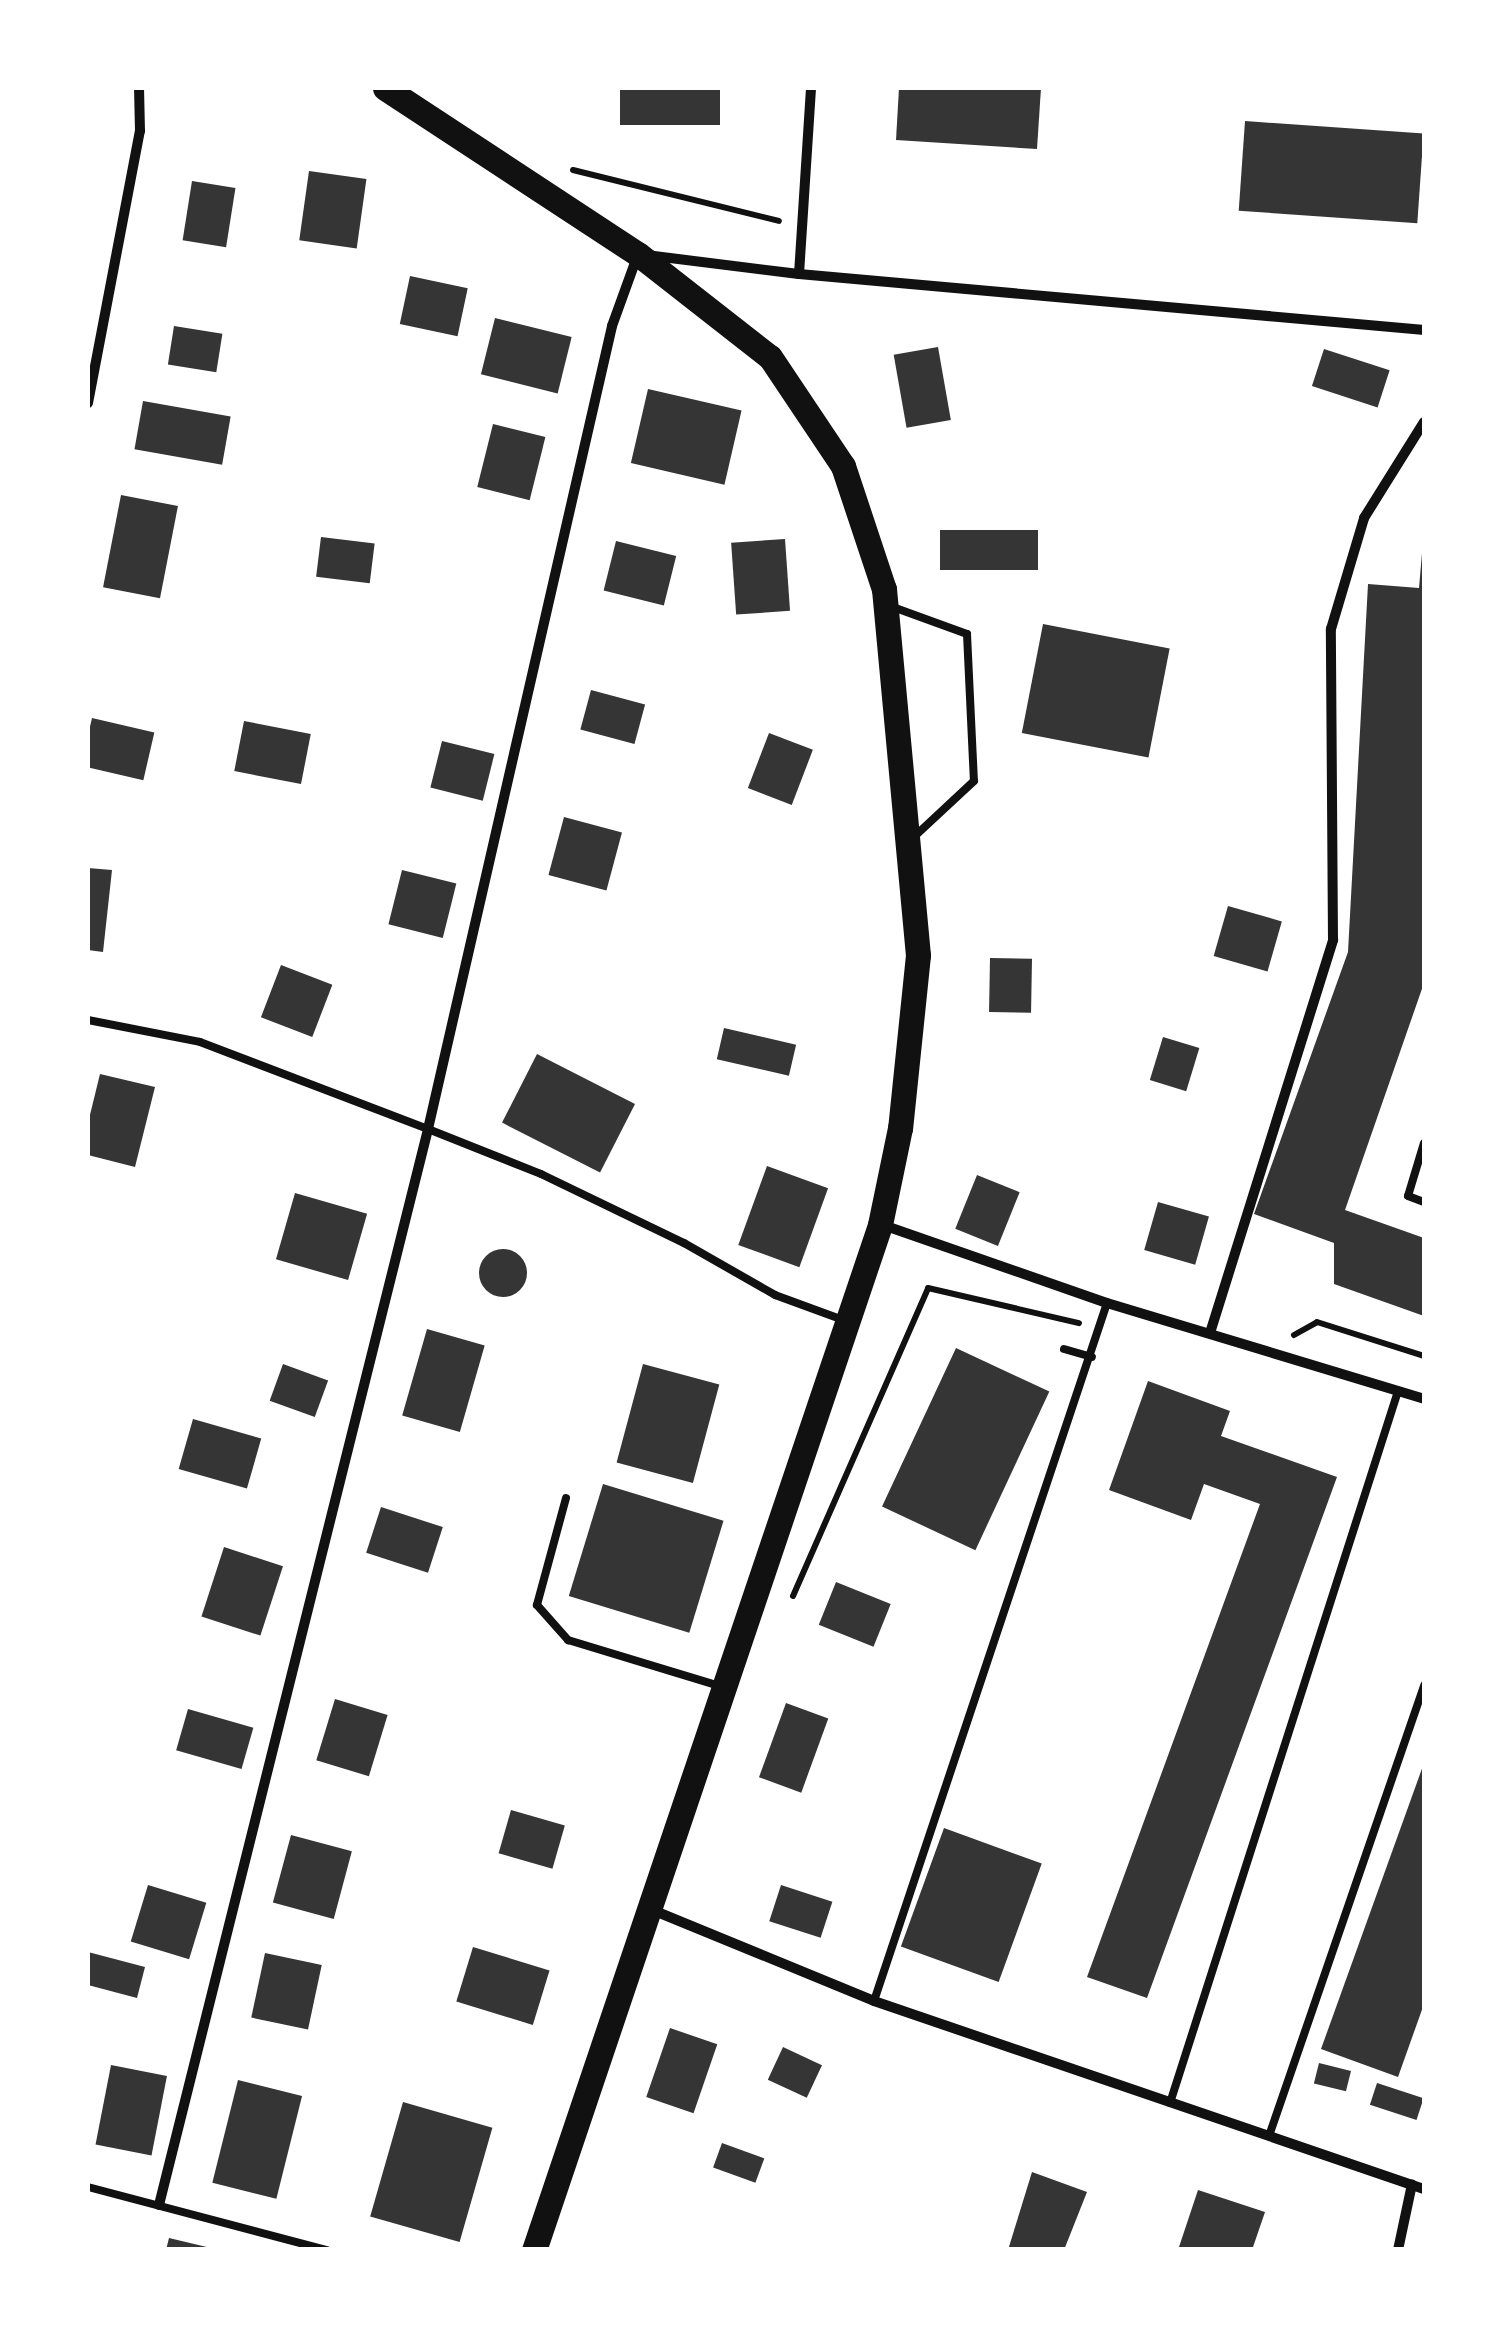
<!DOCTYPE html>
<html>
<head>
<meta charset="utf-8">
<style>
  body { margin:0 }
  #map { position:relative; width:1512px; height:2337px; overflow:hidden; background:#fff; font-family:"DejaVu Sans",sans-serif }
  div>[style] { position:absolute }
  .building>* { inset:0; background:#353535; transform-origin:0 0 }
  .round { border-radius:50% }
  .path>* { height:6px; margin:-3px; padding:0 3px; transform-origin:3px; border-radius:3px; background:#111 }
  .service>* { height:8px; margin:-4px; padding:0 4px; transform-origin:4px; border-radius:4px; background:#111 }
  .minor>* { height:10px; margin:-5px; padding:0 5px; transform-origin:5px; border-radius:5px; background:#111 }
  .primary>* { height:25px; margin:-12.5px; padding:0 12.5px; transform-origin:12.5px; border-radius:12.5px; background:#111 }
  span { translate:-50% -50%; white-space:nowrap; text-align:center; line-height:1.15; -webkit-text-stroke:10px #fff; paint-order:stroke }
  .frame { position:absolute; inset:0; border:90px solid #fff; pointer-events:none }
</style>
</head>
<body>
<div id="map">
  <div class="building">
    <i style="left:620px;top:88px;width:100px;height:37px"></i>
    <i style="clip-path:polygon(899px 88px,1041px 88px,1037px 149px,896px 140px)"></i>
    <i style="left:1245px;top:121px;width:179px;height:90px;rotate:4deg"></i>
    <i style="left:309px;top:171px;width:58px;height:70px;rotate:8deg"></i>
    <i style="left:192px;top:181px;width:44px;height:60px;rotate:9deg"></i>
    <i style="left:410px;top:276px;width:59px;height:49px;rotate:12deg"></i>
    <i style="left:495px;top:318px;width:79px;height:58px;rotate:14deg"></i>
    <i style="left:174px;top:326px;width:49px;height:39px;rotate:9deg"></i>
    <i style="left:938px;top:347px;width:74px;height:45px;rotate:80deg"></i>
    <i style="left:1324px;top:349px;width:69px;height:39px;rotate:18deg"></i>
    <i style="left:648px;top:389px;width:96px;height:76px;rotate:13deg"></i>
    <i style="left:143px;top:401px;width:89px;height:49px;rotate:10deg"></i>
    <i style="left:493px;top:424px;width:54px;height:65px;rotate:14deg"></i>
    <i style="left:121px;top:495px;width:58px;height:94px;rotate:11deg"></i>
    <i style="left:1038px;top:530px;width:40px;height:98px;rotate:90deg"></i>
    <i style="left:321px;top:537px;width:54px;height:40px;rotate:7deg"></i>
    <i style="left:785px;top:539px;width:72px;height:54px;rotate:86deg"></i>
    <i style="left:616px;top:541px;width:62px;height:51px;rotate:14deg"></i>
    <i style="clip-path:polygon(1422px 553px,1424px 983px,1345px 1210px,1424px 1238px,1424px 1316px,1334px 1284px,1334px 1243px,1254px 1214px,1348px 952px,1368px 584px,1419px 588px)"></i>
    <i style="left:1043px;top:624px;width:129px;height:111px;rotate:11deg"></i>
    <i style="left:591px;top:690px;width:56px;height:41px;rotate:15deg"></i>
    <i style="left:92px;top:718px;width:64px;height:49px;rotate:13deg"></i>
    <i style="left:244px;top:721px;width:68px;height:51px;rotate:11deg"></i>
    <i style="left:769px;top:733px;width:47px;height:59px;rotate:21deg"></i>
    <i style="left:442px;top:741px;width:54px;height:48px;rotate:14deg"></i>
    <i style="left:564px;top:817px;width:60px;height:60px;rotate:15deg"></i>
    <i style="clip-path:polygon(88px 868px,112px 870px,103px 952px,88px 950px)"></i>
    <i style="left:402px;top:870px;width:56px;height:56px;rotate:14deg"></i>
    <i style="left:1228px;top:906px;width:56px;height:52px;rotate:16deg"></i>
    <i style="left:990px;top:958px;width:42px;height:54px;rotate:1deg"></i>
    <i style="left:281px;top:965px;width:55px;height:56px;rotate:21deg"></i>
    <i style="left:724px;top:1028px;width:74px;height:32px;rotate:13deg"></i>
    <i style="left:1163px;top:1037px;width:38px;height:45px;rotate:17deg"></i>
    <i style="left:537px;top:1054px;width:110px;height:77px;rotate:27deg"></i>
    <i style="clip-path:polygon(100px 1074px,155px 1087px,135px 1167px,88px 1155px,88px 1123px)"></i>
    <i style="left:767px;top:1166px;width:65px;height:84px;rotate:20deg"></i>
    <i style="left:977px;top:1175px;width:46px;height:58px;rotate:22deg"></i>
    <i style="left:295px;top:1193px;width:75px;height:69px;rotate:16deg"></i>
    <i style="left:1158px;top:1202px;width:53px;height:50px;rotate:16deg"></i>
    <i class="round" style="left:479px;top:1249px;width:48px;height:48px"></i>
    <i style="left:427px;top:1329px;width:60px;height:90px;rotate:16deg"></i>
    <i style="left:956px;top:1348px;width:103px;height:175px;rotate:25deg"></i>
    <i style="left:283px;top:1364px;width:48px;height:39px;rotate:20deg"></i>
    <i style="left:643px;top:1364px;width:79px;height:102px;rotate:15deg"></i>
    <i style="clip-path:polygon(1148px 1381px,1230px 1411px,1221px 1436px,1337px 1477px,1147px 1998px,1087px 1977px,1260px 1504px,1204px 1484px,1191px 1520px,1109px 1490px)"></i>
    <i style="left:193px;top:1419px;width:71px;height:52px;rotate:16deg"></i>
    <i style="left:603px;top:1484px;width:126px;height:117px;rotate:17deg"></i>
    <i style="left:381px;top:1507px;width:65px;height:48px;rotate:18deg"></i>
    <i style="left:224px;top:1547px;width:62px;height:73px;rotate:18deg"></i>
    <i style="left:836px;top:1582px;width:59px;height:46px;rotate:22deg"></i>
    <i style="left:335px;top:1699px;width:55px;height:64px;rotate:17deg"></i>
    <i style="left:786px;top:1703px;width:45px;height:79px;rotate:20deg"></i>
    <i style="left:188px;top:1709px;width:68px;height:43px;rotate:16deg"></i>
    <i style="clip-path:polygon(1424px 1763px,1424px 2004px,1398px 2077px,1321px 2049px)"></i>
    <i style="left:511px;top:1810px;width:56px;height:45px;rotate:16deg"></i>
    <i style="left:944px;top:1828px;width:104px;height:126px;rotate:20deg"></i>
    <i style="left:291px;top:1835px;width:63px;height:70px;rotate:15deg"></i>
    <i style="left:148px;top:1885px;width:61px;height:59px;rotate:17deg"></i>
    <i style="left:781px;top:1885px;width:54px;height:38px;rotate:18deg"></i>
    <i style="left:473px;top:1947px;width:80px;height:57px;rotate:17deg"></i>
    <i style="clip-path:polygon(88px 1952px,145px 1967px,137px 1998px,88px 1985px)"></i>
    <i style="left:265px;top:1953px;width:58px;height:66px;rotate:12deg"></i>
    <i style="left:670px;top:2028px;width:50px;height:73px;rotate:19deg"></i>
    <i style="left:783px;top:2047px;width:43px;height:36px;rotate:25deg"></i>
    <i style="left:1319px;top:2063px;width:33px;height:21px;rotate:14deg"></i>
    <i style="left:111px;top:2065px;width:57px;height:81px;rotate:11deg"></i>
    <i style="left:238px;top:2080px;width:66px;height:106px;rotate:14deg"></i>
    <i style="left:1377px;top:2083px;width:49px;height:23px;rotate:18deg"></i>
    <i style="left:403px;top:2102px;width:93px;height:119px;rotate:16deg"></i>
    <i style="left:722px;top:2143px;width:45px;height:26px;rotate:20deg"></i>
    <i style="clip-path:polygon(1032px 2172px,1087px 2192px,1064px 2250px,1008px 2250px)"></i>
    <i style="clip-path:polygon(1198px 2190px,1265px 2212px,1252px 2250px,1178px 2250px)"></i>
    <i style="clip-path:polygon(169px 2238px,211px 2248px,211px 2250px,166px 2250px)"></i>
  </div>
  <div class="path">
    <i style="left:573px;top:170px;width:212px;rotate:13.9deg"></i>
    <i style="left:1294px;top:1335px;width:26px;rotate:-29deg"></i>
    <i style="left:1317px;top:1322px;width:112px;rotate:17.6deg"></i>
    <i style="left:793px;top:1596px;width:336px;rotate:-66.3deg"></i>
    <i style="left:928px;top:1288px;width:155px;rotate:13.1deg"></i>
  </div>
  <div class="service">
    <i style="left:890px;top:606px;width:82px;rotate:20deg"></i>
    <i style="left:967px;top:634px;width:147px;rotate:87.3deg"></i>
    <i style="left:974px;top:781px;width:82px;rotate:137deg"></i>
    <i style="left:88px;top:1020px;width:114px;rotate:11.1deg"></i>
    <i style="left:200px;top:1042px;width:244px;rotate:20.9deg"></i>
    <i style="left:428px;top:1129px;width:122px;rotate:21.7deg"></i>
    <i style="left:541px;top:1174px;width:159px;rotate:25.8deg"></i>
    <i style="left:684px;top:1243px;width:105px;rotate:29.7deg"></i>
    <i style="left:775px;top:1295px;width:72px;rotate:20.2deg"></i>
    <i style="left:1424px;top:1143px;width:55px;rotate:106.8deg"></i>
    <i style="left:1408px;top:1196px;width:17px;rotate:21deg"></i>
    <i style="left:1064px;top:1349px;width:29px;rotate:16deg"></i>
    <i style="left:566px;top:1498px;width:111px;rotate:105.2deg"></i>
    <i style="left:537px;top:1605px;width:47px;rotate:48.5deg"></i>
    <i style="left:568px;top:1640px;width:158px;rotate:16.9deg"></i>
    <i style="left:874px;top:2001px;width:736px;rotate:-71.54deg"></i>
    <i style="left:1170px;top:2103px;width:748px;rotate:-72.24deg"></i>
    <i style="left:1269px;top:2136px;width:477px;rotate:-71deg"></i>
    <i style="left:88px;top:2187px;width:247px;rotate:14.8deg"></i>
  </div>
  <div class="minor">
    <i style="left:799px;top:274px;width:186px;rotate:-86.3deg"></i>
    <i style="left:88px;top:403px;width:277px;rotate:-79.2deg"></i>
    <i style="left:140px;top:131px;width:43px;rotate:-91.3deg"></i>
    <i style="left:883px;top:1225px;width:237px;rotate:19.2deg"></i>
    <i style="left:1107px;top:1303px;width:331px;rotate:16.8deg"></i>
    <i style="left:1210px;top:1333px;width:412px;rotate:-72.6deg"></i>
    <i style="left:1333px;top:940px;width:311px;rotate:-90.4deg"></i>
    <i style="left:1331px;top:629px;width:116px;rotate:-73.4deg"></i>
    <i style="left:1364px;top:518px;width:113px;rotate:-58deg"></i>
    <i style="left:650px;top:1909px;width:242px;rotate:22.3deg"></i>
    <i style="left:874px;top:2001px;width:581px;rotate:18.87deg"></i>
    <i style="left:159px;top:2205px;width:1109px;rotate:-75.96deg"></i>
    <i style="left:428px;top:1129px;width:824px;rotate:-77.09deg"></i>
    <i style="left:612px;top:326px;width:77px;rotate:-70.1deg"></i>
    <i style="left:638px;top:254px;width:162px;rotate:7.1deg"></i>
    <i style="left:799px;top:274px;width:628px;rotate:5.12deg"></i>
    <i style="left:1398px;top:2250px;width:67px;rotate:-78deg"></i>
  </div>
  <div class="primary">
    <i style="left:385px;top:88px;width:303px;rotate:33.3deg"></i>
    <i style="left:638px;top:254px;width:167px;rotate:38deg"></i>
    <i style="left:770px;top:357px;width:131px;rotate:56.2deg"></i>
    <i style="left:843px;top:466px;width:130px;rotate:71.6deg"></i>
    <i style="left:884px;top:589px;width:368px;rotate:84.7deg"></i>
    <i style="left:918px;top:955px;width:174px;rotate:95.9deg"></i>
    <i style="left:900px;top:1128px;width:99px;rotate:101.7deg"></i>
    <i style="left:880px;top:1225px;width:1082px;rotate:108.65deg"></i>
  </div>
  <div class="frame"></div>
</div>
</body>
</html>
